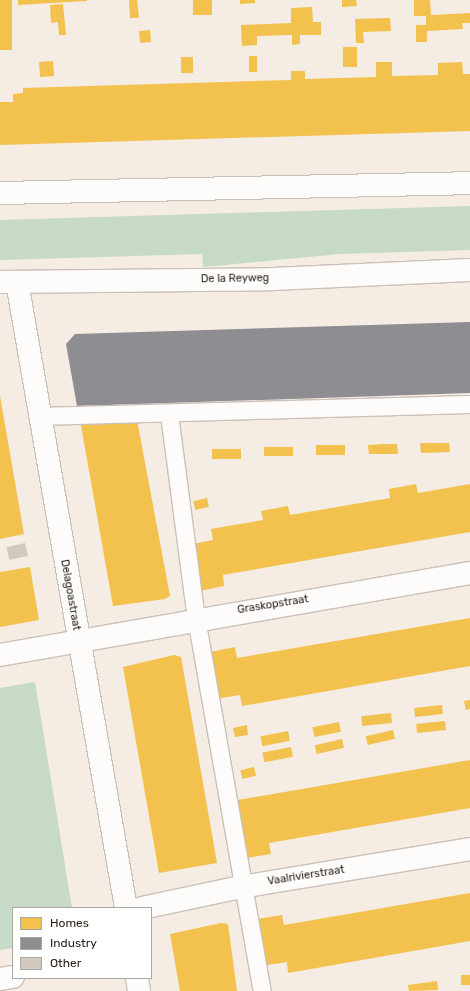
<!DOCTYPE html>
<html>
<head>
<meta charset="utf-8">
<style>
  body { margin:0 }
  #map { position:relative; width:470px; height:991px; overflow:hidden; background:#f5ece3; font-family:Rubik,sans-serif }
  div>[style] { position:absolute }
  .green>* { inset:0; background:#c7dac8 }
  .homes>* { inset:0; background:#f2c14e; transform-origin:0 0 }
  .industry>* { inset:0; background:#8d8d92 }
  .building>* { inset:0; background:#d2c8c0; transform-origin:0 0 }
  .roads { filter:drop-shadow(1px 0 #cac0b8) drop-shadow(-1px 0 #cac0b8) drop-shadow(0 1px #cac0b8) drop-shadow(0 -1px #cac0b8) }
  .service>* { height:17px; margin:-8.5px; padding:0 8.5px; transform-origin:8.5px; border-radius:8.5px; background:#fefcfb }
  .minor>* { height:22px; margin:-11px; padding:0 11px; transform-origin:11px; border-radius:11px; background:#fefcfb }
  .tertiary>* { height:22px; margin:-11px; padding:0 11px; transform-origin:11px; border-radius:11px; background:#fefcfb }
  span { translate:-50% -50%; white-space:nowrap; text-align:center; line-height:1.15; -webkit-text-stroke:4px #fff; paint-order:stroke }
  .street-label { font-size:11px; color:#2d2219 }
  .legend { position:absolute; left:12px; top:907px; width:140px; height:72px; box-sizing:border-box; background:#fff; border:1px solid #aba7a3; margin:0; padding:5px 7px; list-style:none; font-size:12px; color:#2d2219 }
  .legend li { display:flex; align-items:center; gap:8px; height:20px }
  .legend b { width:20px; border:1px solid #aba7a3 }
</style>
</head>
<body>
<div id="map">
  <div class="green">
    <i style="clip-path:polygon(470px 206px,470px 250px,340px 254px,203px 267px,202px 254px,0 260px,0 220px)"></i>
    <i style="clip-path:polygon(35px 682px,72px 908px,13px 908px,13px 948px,0 950px,0 688px)"></i>
  </div>
  <div class="homes">
    <i style="left:0;top:0;width:12px;height:50px"></i>
    <i style="clip-path:polygon(18px 0,87px 0,87px 1px,18px 5px)"></i>
    <i style="clip-path:polygon(129px 0,137px 0,139px 18px,130px 18px)"></i>
    <i style="left:193px;top:0;width:19px;height:15px"></i>
    <i style="clip-path:polygon(240px 0,255px 0,255px 3px,240px 4px)"></i>
    <i style="clip-path:polygon(342px 0,356px 0,357px 6px,342px 7px)"></i>
    <i style="clip-path:polygon(414px 0,430px 0,431px 15px,470px 13px,470px 23px,462px 23px,463px 29px,427px 31px,427px 42px,416px 42px,416px 25px,426px 25px,426px 16px,414px 16px)"></i>
    <i style="clip-path:polygon(63px 4px,66px 35px,59px 35px,58px 22px,51px 23px,50px 5px)"></i>
    <i style="clip-path:polygon(312px 7px,313px 22px,321px 22px,321px 35px,300px 35px,300px 44px,292px 45px,292px 35px,257px 36px,257px 45px,242px 46px,241px 25px,291px 23px,291px 8px)"></i>
    <i style="clip-path:polygon(390px 18px,391px 31px,363px 32px,364px 43px,356px 43px,355px 19px)"></i>
    <i style="left:150px;top:30px;width:12px;height:11px;rotate:85deg"></i>
    <i style="left:343px;top:47px;width:14px;height:20px"></i>
    <i style="left:249px;top:56px;width:8px;height:16px"></i>
    <i style="left:181px;top:57px;width:12px;height:16px"></i>
    <i style="left:53px;top:61px;width:15px;height:14px;rotate:86deg"></i>
    <i style="clip-path:polygon(376px 62px,392px 62px,392px 76px,438px 75px,438px 63px,462px 62px,463px 74px,470px 74px,470px 131px,0 145px,0 102px,13px 102px,13px 94px,23px 93px,23px 88px,291px 80px,291px 71px,305px 71px,305px 79px,376px 77px)"></i>
    <i style="clip-path:polygon(0 396px,24px 534px,0 539px)"></i>
    <i style="clip-path:polygon(80px 420px,137px 420px,170px 596px,165px 599px,113px 606px)"></i>
    <i style="clip-path:polygon(420px 443px,449px 443px,450px 452px,421px 453px)"></i>
    <i style="clip-path:polygon(383px 444px,397px 444px,398px 454px,369px 454px,368px 445px)"></i>
    <i style="left:345px;top:445px;width:10px;height:29px;rotate:90deg"></i>
    <i style="left:293px;top:447px;width:9px;height:29px;rotate:90deg"></i>
    <i style="left:212px;top:449px;width:29px;height:10px"></i>
    <i style="clip-path:polygon(416px 484px,418px 493px,470px 484px,470px 532px,223px 575px,224px 586px,194px 592px,188px 545px,213px 540px,211px 529px,263px 520px,261px 511px,288px 506px,290px 515px,390px 498px,389px 489px)"></i>
    <i style="left:207px;top:498px;width:9px;height:14px;rotate:77deg"></i>
    <i style="clip-path:polygon(30px 567px,39px 620px,0 627px,0 572px)"></i>
    <i style="clip-path:polygon(470px 618px,470px 666px,242px 706px,240px 695px,215px 699px,205px 653px,235px 647px,237px 658px)"></i>
    <i style="clip-path:polygon(174px 655px,181px 657px,217px 863px,159px 873px,123px 667px)"></i>
    <i style="clip-path:polygon(470px 700px,470px 709px,466px 710px,464px 701px)"></i>
    <i style="left:442px;top:705px;width:9px;height:28px;rotate:84deg"></i>
    <i style="left:391px;top:713px;width:10px;height:30px;rotate:84deg"></i>
    <i style="left:445px;top:721px;width:9px;height:29px;rotate:84deg"></i>
    <i style="left:339px;top:722px;width:10px;height:27px;rotate:79deg"></i>
    <i style="clip-path:polygon(247px 725px,248px 735px,235px 737px,233px 728px)"></i>
    <i style="left:393px;top:730px;width:9px;height:28px;rotate:77deg"></i>
    <i style="left:288px;top:731px;width:10px;height:28px;rotate:79deg"></i>
    <i style="left:342px;top:739px;width:9px;height:28px;rotate:77deg"></i>
    <i style="left:291px;top:747px;width:10px;height:29px;rotate:79deg"></i>
    <i style="clip-path:polygon(470px 760px,470px 808px,269px 843px,271px 854px,241px 859px,232px 801px)"></i>
    <i style="left:254px;top:767px;width:9px;height:14px;rotate:77deg"></i>
    <i style="clip-path:polygon(470px 893px,470px 941px,288px 973px,287px 962px,261px 966px,251px 920px,282px 915px,284px 925px)"></i>
    <i style="clip-path:polygon(221px 923px,228px 924px,237px 991px,180px 991px,170px 934px)"></i>
    <i style="left:470px;top:975px;width:10px;height:9px;rotate:90deg"></i>
    <i style="clip-path:polygon(437px 981px,438px 990px,409px 991px,408px 985px)"></i>
  </div>
  <div class="industry">
    <i style="clip-path:polygon(470px 322px,470px 393px,77px 406px,66px 344px,75px 334px)"></i>
  </div>
  <div class="building">
    <i style="left:25px;top:543px;width:13px;height:19px;rotate:77deg"></i>
  </div>
  <div class="roads">
    <div class="service">
      <i style="left:169px;top:414px;width:206px;rotate:82.5deg"></i>
      <i style="left:196px;top:618px;width:379px;rotate:80deg"></i>
      <i style="left:39px;top:416px;width:431px;rotate:-1.6deg"></i>
    </div>
    <div class="minor">
      <i style="left:17px;top:282px;width:635px;rotate:80.12deg"></i>
      <i style="left:0;top:655px;width:477px;rotate:-9.9deg"></i>
      <i style="left:142px;top:908px;width:101px;rotate:-12deg"></i>
      <i style="left:241px;top:887px;width:232px;rotate:-9.4deg"></i>
      <i style="left:137px;top:978px;width:13px;rotate:81deg"></i>
      <i style="left:0;top:979px;width:13px;rotate:-9deg"></i>
    </div>
    <div class="tertiary">
      <i style="left:0;top:193px;width:470px;rotate:-1.2deg"></i>
      <i style="left:0;top:282px;width:273px;rotate:-0.6deg"></i>
      <i style="left:273px;top:279px;width:197px;rotate:-2.6deg"></i>
    </div>
  </div>
  <div class="street-label">
    <span style="left:235px;top:279px;rotate:-1deg">De la Reyweg</span>
    <span style="left:70px;top:595px;rotate:80deg">Delagoastraat</span>
    <span style="left:273px;top:605px;rotate:-9deg">Graskopstraat</span>
    <span style="left:306px;top:876px;rotate:-9deg">Vaalrivierstraat</span>
  </div>
  <ul class="legend">
  <li><b style="height:11px;background:#f2c14e"></b>Homes</li>
  <li><b style="height:11px;background:#8d8d92"></b>Industry</li>
  <li><b style="height:11px;background:#d2c8c0"></b>Other</li>
  </ul>
</div>
</body>
</html>
